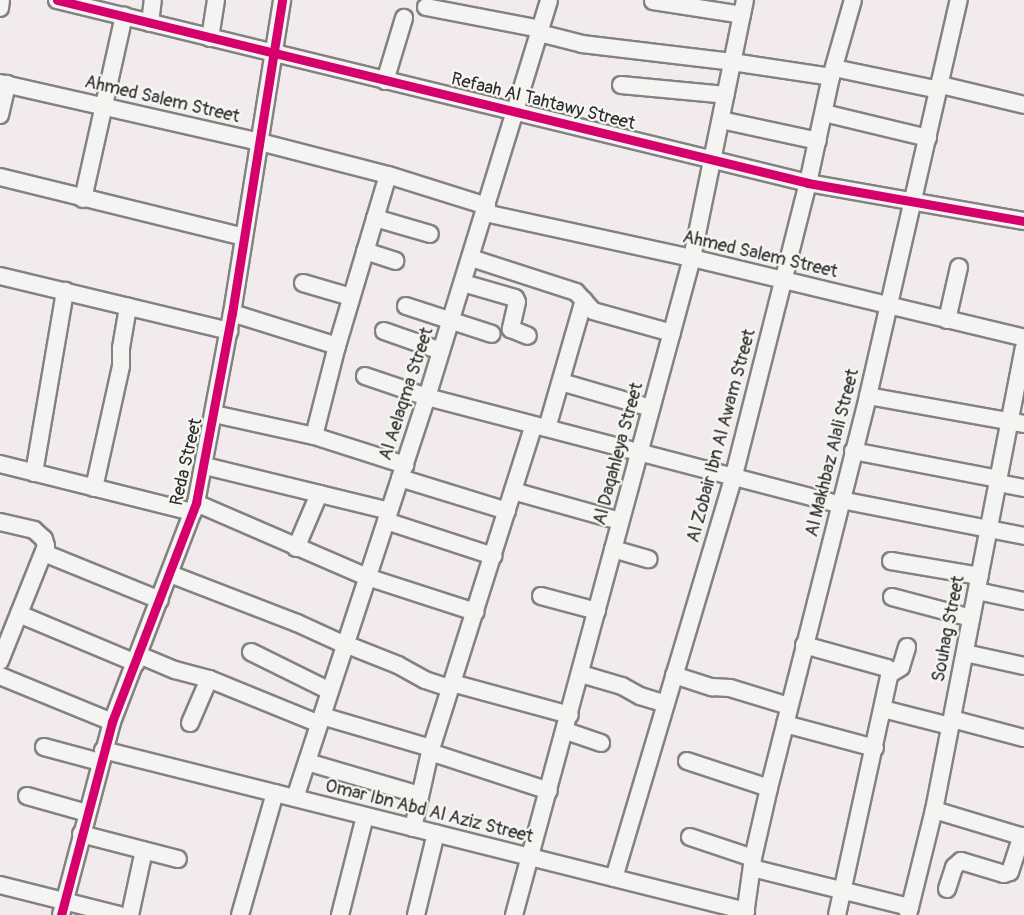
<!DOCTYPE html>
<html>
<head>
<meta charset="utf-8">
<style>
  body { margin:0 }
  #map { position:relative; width:1024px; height:915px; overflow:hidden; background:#f1ebed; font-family:Pangolin,sans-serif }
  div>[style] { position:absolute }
  .roads { filter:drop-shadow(2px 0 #848182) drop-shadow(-2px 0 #848182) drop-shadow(0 2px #848182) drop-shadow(0 -2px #848182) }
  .minor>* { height:16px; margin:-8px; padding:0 8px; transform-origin:8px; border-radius:8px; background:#f4f4f2 }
  .cycleway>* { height:9px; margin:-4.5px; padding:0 4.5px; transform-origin:4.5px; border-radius:4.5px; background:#d6006c }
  span { translate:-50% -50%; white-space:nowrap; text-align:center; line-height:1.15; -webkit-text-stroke:4.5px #f6f6f2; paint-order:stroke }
  .street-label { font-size:18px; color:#2b2b2b }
</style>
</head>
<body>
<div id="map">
  <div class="roads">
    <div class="minor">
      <i style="left:57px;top:0;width:773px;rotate:13.69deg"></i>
      <i style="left:808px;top:183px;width:219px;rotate:10deg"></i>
      <i style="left:653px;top:1px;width:90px;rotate:8.9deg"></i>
      <i style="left:426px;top:7px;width:116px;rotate:10.9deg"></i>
      <i style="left:0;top:8px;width:8px;rotate:-83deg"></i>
      <i style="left:150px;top:23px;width:23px;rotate:-83deg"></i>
      <i style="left:539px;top:33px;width:44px;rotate:14.3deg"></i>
      <i style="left:582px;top:44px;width:151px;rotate:6.8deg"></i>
      <i style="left:732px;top:62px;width:100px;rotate:8.6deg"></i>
      <i style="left:210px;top:38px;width:38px;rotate:-81deg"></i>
      <i style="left:834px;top:68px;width:107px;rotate:11.8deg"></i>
      <i style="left:385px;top:81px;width:66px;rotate:-73.2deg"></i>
      <i style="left:0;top:83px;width:267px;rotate:12.8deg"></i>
      <i style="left:260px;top:142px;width:132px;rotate:14.5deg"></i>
      <i style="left:388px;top:175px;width:104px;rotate:17.4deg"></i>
      <i style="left:621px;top:85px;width:105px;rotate:5.4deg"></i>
      <i style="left:941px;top:85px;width:85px;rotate:13.5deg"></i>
      <i style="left:824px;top:113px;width:107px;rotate:13.5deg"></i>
      <i style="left:0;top:115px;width:32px;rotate:-77deg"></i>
      <i style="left:721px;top:120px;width:99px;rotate:12.2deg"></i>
      <i style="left:0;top:177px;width:251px;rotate:13.8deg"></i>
      <i style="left:83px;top:199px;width:188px;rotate:-77.4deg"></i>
      <i style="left:485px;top:213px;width:212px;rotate:12.3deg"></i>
      <i style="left:692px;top:258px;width:342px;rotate:13.5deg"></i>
      <i style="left:375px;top:218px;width:57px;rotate:16.2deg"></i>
      <i style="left:365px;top:251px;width:32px;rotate:18deg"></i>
      <i style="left:471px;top:258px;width:110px;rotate:17.9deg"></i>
      <i style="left:576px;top:292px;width:25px;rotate:48deg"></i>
      <i style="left:593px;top:311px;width:82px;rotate:15.6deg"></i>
      <i style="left:0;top:276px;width:236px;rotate:13.5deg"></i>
      <i style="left:303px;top:283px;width:50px;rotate:16.3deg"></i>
      <i style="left:463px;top:283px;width:54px;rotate:16.1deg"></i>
      <i style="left:515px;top:298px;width:4px;rotate:63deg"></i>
      <i style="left:517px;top:302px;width:28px;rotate:103deg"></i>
      <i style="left:511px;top:329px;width:18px;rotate:22deg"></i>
      <i style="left:406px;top:306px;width:90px;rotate:18deg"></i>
      <i style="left:232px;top:313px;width:110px;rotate:17.4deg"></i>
      <i style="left:947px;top:320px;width:54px;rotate:-77.2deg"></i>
      <i style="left:384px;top:331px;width:60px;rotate:19.3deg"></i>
      <i style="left:365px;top:376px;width:65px;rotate:18.7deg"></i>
      <i style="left:427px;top:397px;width:426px;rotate:14.6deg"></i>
      <i style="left:561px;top:382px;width:94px;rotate:16.1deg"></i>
      <i style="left:868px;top:396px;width:158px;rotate:10.2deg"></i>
      <i style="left:214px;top:414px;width:102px;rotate:12.4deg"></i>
      <i style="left:314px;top:436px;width:96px;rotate:17.7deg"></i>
      <i style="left:547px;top:428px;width:133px;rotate:-73.9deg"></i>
      <i style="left:314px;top:436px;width:93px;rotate:-75.7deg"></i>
      <i style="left:337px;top:346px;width:178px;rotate:-73.4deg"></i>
      <i style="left:853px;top:451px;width:149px;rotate:10.9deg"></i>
      <i style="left:0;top:464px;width:199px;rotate:14deg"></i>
      <i style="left:205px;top:466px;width:189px;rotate:13.7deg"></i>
      <i style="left:34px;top:473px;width:185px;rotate:-80.3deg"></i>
      <i style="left:400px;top:478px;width:112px;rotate:17.1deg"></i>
      <i style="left:998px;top:483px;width:26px;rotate:11deg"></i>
      <i style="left:94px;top:488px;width:125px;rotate:-77.5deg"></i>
      <i style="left:121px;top:366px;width:18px;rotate:-90deg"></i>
      <i style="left:121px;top:348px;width:42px;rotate:-80.3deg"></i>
      <i style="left:513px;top:491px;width:111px;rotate:15.7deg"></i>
      <i style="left:841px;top:500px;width:187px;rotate:11.1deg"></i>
      <i style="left:196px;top:503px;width:186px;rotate:23.4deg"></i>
      <i style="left:367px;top:577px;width:114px;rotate:18deg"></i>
      <i style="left:386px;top:521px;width:113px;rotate:18.1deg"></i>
      <i style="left:0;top:522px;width:35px;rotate:13deg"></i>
      <i style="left:34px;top:530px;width:13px;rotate:42deg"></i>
      <i style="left:44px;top:539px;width:7px;rotate:74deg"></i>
      <i style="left:46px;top:546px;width:124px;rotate:111.8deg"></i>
      <i style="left:296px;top:548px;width:59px;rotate:-66.9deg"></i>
      <i style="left:613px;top:549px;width:37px;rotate:16deg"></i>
      <i style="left:44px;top:553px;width:125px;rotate:22.1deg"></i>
      <i style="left:891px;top:561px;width:90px;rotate:9.6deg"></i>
      <i style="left:170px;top:574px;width:136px;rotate:21.1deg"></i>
      <i style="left:297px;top:623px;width:53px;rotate:24.6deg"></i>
      <i style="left:977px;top:591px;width:48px;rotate:12deg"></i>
      <i style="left:541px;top:596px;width:58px;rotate:15deg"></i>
      <i style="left:892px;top:597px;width:82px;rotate:14.9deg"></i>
      <i style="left:19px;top:614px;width:127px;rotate:22.7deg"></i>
      <i style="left:345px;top:644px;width:57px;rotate:21.6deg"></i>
      <i style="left:398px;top:665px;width:31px;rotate:29deg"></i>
      <i style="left:425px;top:680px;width:26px;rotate:18deg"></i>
      <i style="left:804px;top:645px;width:86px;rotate:15.5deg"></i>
      <i style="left:887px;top:668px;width:5px;rotate:53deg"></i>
      <i style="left:890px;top:672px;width:249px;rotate:102.3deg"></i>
      <i style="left:251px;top:652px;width:88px;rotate:26.3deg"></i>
      <i style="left:965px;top:653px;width:60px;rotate:12.4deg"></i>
      <i style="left:139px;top:655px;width:39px;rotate:23deg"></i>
      <i style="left:175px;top:670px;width:35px;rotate:15deg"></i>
      <i style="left:209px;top:679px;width:119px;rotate:22.2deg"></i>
      <i style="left:581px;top:674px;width:43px;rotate:16.3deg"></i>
      <i style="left:622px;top:686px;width:21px;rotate:29deg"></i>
      <i style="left:640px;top:696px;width:27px;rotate:17deg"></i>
      <i style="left:890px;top:674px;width:13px;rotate:-32deg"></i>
      <i style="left:901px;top:667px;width:21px;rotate:-73deg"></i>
      <i style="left:674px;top:675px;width:40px;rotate:18deg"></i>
      <i style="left:712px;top:687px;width:18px;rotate:3deg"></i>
      <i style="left:730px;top:688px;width:62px;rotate:17deg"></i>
      <i style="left:0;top:676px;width:121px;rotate:22.3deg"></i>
      <i style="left:452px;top:683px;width:122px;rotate:15.2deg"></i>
      <i style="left:883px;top:709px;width:69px;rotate:14.2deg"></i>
      <i style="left:322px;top:716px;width:114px;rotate:16.4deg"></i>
      <i style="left:952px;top:719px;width:74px;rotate:14.8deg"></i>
      <i style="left:190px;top:723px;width:48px;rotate:-66.6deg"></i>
      <i style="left:785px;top:724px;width:93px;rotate:14.9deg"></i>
      <i style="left:566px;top:731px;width:37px;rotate:19deg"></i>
      <i style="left:44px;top:747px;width:58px;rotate:15deg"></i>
      <i style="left:103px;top:750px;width:663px;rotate:14.06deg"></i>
      <i style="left:430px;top:752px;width:125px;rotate:18.1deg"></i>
      <i style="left:687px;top:761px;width:86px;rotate:18.2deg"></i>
      <i style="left:307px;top:762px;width:118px;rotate:16.3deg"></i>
      <i style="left:27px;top:796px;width:62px;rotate:15.8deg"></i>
      <i style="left:295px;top:798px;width:422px;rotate:-71.8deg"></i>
      <i style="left:427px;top:397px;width:415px;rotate:-72.9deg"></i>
      <i style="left:934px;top:810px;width:94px;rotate:16.7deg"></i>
      <i style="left:413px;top:828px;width:78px;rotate:-77.4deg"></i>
      <i style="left:430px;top:752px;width:343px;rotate:-72.4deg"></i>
      <i style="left:81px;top:834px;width:100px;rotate:14.5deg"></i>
      <i style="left:690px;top:837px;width:66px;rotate:18.4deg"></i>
      <i style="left:752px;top:868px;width:163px;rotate:13.9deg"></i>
      <i style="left:614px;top:878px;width:420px;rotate:-73.4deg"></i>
      <i style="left:734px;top:475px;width:301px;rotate:-75.8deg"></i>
      <i style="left:808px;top:183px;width:108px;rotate:-77.8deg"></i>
      <i style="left:831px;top:77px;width:80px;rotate:-74.1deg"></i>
      <i style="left:0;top:885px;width:123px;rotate:14.1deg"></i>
      <i style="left:947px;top:889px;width:23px;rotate:-72deg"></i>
      <i style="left:954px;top:867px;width:9px;rotate:-41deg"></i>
      <i style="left:961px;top:861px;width:45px;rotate:16.8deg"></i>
      <i style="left:1004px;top:874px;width:6px;rotate:-18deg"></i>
      <i style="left:1010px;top:872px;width:38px;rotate:-72deg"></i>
      <i style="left:61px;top:915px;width:200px;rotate:-75.2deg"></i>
      <i style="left:112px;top:722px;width:235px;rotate:-69deg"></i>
      <i style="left:196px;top:503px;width:193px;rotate:-79.3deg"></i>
      <i style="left:232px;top:313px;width:317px;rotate:-80.9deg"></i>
      <i style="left:130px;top:915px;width:66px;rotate:-77.8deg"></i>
      <i style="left:240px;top:915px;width:127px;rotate:-74deg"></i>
      <i style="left:340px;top:915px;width:102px;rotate:-75.8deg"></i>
      <i style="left:416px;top:915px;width:84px;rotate:-76.3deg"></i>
      <i style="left:514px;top:915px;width:681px;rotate:-74.84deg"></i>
      <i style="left:692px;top:258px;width:263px;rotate:-78.4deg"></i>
      <i style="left:745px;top:915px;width:58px;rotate:-82deg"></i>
      <i style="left:753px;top:858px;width:72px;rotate:-77.1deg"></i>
      <i style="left:769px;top:788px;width:404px;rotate:-75.8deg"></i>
      <i style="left:868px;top:396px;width:406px;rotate:-77.1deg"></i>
      <i style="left:908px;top:915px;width:108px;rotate:-76.1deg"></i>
      <i style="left:934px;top:810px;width:470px;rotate:-79deg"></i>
    </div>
  </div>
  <div class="cycleway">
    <i style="left:57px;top:0;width:773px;rotate:13.69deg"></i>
    <i style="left:808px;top:183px;width:219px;rotate:10deg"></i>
    <i style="left:61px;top:915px;width:200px;rotate:-75.2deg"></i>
    <i style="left:112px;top:722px;width:235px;rotate:-69deg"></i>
    <i style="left:196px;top:503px;width:193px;rotate:-79.3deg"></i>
    <i style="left:232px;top:313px;width:317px;rotate:-80.9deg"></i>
  </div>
  <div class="street-label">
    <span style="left:162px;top:100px;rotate:13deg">Ahmed Salem Street</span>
    <span style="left:543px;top:102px;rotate:14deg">Refaah Al Tahtawy Street</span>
    <span style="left:760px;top:255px;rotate:13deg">Ahmed Salem Street</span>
    <span style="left:407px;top:394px;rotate:-72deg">Al Aelaqma Street</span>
    <span style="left:722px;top:436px;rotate:-75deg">Al Zobair Ibn Al Awam Street</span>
    <span style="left:833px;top:453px;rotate:-76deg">Al Makhbaz Alali Street</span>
    <span style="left:619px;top:454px;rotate:-75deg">Al Daqahleya Street</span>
    <span style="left:187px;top:462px;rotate:-77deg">Reda Street</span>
    <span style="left:949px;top:629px;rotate:-79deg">Souhag Street</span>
    <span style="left:429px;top:812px;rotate:14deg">Omar Ibn Abd Al Aziz Street</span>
  </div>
</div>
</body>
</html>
